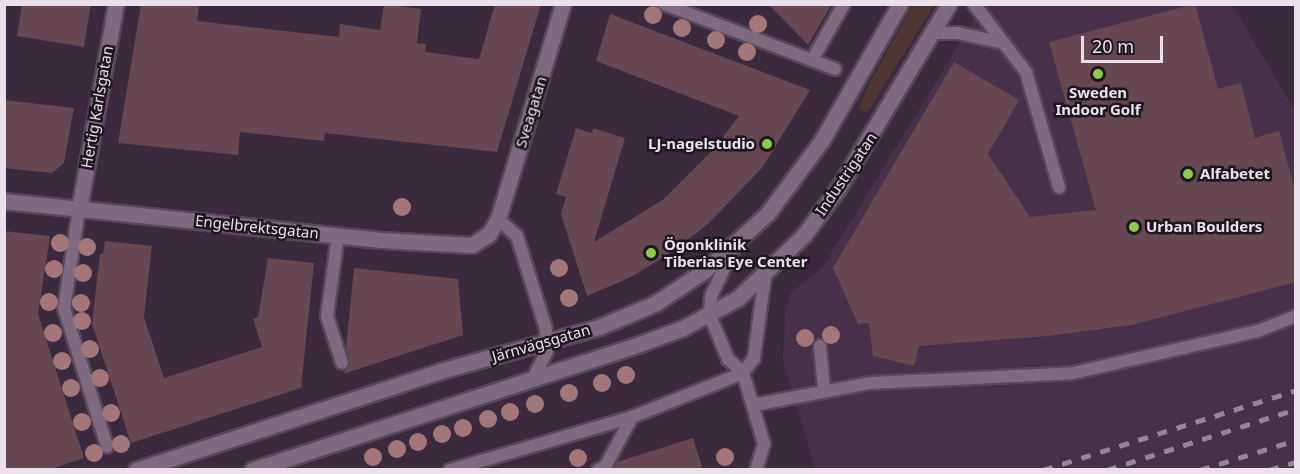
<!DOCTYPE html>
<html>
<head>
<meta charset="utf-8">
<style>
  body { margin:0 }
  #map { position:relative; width:1300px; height:474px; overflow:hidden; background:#3b293e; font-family:"Noto Sans",sans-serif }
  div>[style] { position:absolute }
  .built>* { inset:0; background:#46304a }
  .green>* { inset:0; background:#503632 }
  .building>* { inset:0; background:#664852 }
  .roads { filter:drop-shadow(2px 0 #574759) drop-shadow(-2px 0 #574759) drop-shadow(0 2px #574759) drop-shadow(0 -2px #574759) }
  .lane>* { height:12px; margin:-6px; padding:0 6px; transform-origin:6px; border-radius:6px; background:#7f6a82 }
  .street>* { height:15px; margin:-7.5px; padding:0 7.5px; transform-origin:7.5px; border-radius:7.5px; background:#7f6a82 }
  .secondary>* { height:15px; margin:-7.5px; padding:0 7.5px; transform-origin:7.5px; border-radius:7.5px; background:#7f6a82 }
  .rail>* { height:4.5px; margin-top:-2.25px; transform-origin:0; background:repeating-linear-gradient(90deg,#958697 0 10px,transparent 0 20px) }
  .trees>* { width:18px; height:18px; margin:-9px; border-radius:50%; background:#a3777a }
  .dots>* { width:16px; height:16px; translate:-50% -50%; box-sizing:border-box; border:3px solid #1e161f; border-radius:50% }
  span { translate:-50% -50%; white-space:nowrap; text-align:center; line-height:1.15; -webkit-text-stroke:5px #1e161f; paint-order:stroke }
  .poi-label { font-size:15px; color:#ece0ed; font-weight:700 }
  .right { translate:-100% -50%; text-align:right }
  .left { translate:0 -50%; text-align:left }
  .street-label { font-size:15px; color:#ece0ed }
  .frame { position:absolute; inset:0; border:6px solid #ece0ed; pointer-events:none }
  .scale { position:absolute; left:1081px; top:36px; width:82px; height:27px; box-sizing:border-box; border:3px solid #ece0ed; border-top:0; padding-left:8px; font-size:18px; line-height:21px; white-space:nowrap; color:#ece0ed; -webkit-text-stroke:4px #1e161f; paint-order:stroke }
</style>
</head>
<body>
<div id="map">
  <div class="built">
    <i style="clip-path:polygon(983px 5px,1233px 5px,1295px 111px,1295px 469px,815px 469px,783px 361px,785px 312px,791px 292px,822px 268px)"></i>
  </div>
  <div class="green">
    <i style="clip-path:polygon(913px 5px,934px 5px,867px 113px,859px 108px,868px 86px)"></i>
  </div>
  <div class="building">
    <i style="clip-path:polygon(22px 4px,91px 4px,84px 47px,17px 36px)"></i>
    <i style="clip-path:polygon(141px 4px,199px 4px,197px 21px,339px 37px,340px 24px,380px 30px,384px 4px,421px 9px,417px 43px,426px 44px,425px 52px,479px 59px,495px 4px,541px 4px,497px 152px,325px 133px,324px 141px,240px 132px,238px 155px,118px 143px)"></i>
    <i style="clip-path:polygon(768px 4px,832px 4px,808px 45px)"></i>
    <i style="clip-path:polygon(1195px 4px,1218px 89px,1241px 83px,1255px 138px,1279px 131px,1296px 194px,1296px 282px,1132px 325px,1048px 336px,919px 346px,914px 366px,873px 356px,869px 323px,858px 324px,833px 268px,954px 62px,1019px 100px,988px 154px,1030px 217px,1096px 210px,1049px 42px)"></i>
    <i style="clip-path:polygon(610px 14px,810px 90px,762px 168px,709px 223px,675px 250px,631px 277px,587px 296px,561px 214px,566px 197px,556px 194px,576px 128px,592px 133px,593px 128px,625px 138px,594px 242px,664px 199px,713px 150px,739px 116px,596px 61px)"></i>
    <i style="clip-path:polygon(4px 100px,74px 108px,64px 163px,52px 173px,4px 168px)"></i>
    <i style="clip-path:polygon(4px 231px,50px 236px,38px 314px,84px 458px,49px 470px,4px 470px)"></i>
    <i style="clip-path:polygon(105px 241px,152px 246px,144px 317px,164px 378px,262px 347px,253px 319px,258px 317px,268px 258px,314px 263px,301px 388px,131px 443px,92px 324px,100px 254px,103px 254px)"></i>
    <i style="clip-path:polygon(354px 268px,458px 279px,463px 335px,343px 374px,350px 364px,346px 348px)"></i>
    <i style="clip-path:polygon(693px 438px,703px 470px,613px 470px,617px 462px)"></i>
  </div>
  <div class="roads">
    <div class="lane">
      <i style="left:664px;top:4px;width:183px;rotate:20.8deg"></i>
      <i style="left:974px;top:4px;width:86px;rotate:52.6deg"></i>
      <i style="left:1026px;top:72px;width:120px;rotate:74deg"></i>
      <i style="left:932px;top:33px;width:26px"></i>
      <i style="left:958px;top:33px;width:46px;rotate:12.5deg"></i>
      <i style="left:812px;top:60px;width:64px;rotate:-60.3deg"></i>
      <i style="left:79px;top:209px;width:100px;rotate:98.6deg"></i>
      <i style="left:64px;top:308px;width:145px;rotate:72.7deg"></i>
      <i style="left:498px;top:219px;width:25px;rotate:42deg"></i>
      <i style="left:517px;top:236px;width:97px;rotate:72.7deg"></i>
      <i style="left:546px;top:329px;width:22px;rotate:87deg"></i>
      <i style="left:547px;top:351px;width:31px;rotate:117deg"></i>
      <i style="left:338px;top:235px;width:82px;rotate:97.7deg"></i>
      <i style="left:327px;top:316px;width:49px;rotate:72.3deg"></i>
      <i style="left:735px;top:246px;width:55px;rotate:115.6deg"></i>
      <i style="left:711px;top:296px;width:20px;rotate:93deg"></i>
      <i style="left:710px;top:316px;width:47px;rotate:67.3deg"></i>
      <i style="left:728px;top:359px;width:21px;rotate:43deg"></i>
      <i style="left:743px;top:373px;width:74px;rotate:73.5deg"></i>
      <i style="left:764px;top:444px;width:27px;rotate:107deg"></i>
      <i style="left:820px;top:346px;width:44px;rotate:84.8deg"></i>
      <i style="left:753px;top:405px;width:120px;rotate:-10.6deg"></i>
      <i style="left:871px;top:383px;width:202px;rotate:-2.8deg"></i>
      <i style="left:1073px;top:373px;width:190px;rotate:-12.8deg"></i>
      <i style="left:1258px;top:331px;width:41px;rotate:-21.5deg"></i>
      <i style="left:450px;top:470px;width:190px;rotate:-16.2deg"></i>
      <i style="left:632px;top:417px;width:119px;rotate:-21.6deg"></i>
      <i style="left:743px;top:373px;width:19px;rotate:-54deg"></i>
      <i style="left:754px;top:358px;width:83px;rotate:-82.4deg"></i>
      <i style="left:598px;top:470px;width:8px;rotate:-23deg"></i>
      <i style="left:605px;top:467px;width:57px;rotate:-61.6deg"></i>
    </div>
    <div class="street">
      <i style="left:79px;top:209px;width:208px;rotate:-79.8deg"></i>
    </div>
    <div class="secondary">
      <i style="left:4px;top:201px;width:379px;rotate:5.9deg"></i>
      <i style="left:381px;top:240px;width:91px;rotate:3.1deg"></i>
      <i style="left:472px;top:245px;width:20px;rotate:-33deg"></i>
      <i style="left:489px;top:234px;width:17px;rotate:-59deg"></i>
      <i style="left:498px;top:219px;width:225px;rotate:-73.2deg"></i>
      <i style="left:136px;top:470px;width:320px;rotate:-18deg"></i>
      <i style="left:440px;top:371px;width:165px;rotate:-15.5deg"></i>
      <i style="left:599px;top:327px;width:62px;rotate:-22.8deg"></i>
      <i style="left:656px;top:303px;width:58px;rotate:-33.7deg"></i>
      <i style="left:704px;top:271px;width:86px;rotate:-42.2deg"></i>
      <i style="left:768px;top:213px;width:91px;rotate:-53.5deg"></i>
      <i style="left:822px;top:140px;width:157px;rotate:-60.2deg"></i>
      <i style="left:252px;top:470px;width:410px;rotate:-18deg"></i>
      <i style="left:642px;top:343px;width:44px;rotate:-20.1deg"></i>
      <i style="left:683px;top:328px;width:63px;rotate:-28.6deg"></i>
      <i style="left:738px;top:298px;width:91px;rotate:-43.7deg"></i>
      <i style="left:804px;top:235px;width:59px;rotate:-53.9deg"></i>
      <i style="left:839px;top:187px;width:214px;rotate:-59deg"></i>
    </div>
  </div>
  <div class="rail">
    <i style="left:1043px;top:470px;width:265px;rotate:-17.5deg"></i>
    <i style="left:1107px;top:470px;width:199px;rotate:-17.9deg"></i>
    <i style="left:1200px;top:470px;width:101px;rotate:-17.4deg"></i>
    <i style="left:1269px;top:470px;width:28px;rotate:-17deg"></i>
  </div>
  <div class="trees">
    <i style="left:653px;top:15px"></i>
    <i style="left:758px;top:24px"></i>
    <i style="left:682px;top:28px"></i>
    <i style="left:716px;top:40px"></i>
    <i style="left:747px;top:52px"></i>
    <i style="left:402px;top:207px"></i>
    <i style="left:60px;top:243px"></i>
    <i style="left:87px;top:247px"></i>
    <i style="left:559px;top:268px"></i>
    <i style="left:54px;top:269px"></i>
    <i style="left:83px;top:273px"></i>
    <i style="left:569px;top:298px"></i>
    <i style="left:49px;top:302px"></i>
    <i style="left:81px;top:303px"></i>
    <i style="left:82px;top:321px"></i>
    <i style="left:53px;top:333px"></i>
    <i style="left:831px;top:335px"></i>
    <i style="left:805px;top:338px"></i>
    <i style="left:90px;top:349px"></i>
    <i style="left:62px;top:361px"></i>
    <i style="left:626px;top:375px"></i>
    <i style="left:100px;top:378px"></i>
    <i style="left:602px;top:383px"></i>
    <i style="left:71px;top:388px"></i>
    <i style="left:569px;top:393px"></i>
    <i style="left:535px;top:404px"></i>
    <i style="left:510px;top:412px"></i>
    <i style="left:111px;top:413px"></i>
    <i style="left:488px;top:419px"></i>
    <i style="left:82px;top:422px"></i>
    <i style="left:463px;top:428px"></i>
    <i style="left:442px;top:434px"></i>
    <i style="left:418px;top:442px"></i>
    <i style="left:121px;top:444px"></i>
    <i style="left:397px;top:449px"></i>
    <i style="left:94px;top:453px"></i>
    <i style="left:373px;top:457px"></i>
    <i style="left:725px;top:457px"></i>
    <i style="left:578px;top:458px"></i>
  </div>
  <div class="dots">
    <i style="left:1098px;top:74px;background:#8bce46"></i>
    <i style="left:767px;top:144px;background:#8bce46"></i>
    <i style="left:1188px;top:174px;background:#8bce46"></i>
    <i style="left:1134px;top:227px;background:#8bce46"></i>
    <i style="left:651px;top:253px;background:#8bce46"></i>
  </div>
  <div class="poi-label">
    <span style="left:1098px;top:101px">Sweden<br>Indoor Golf</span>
    <span class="right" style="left:755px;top:144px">LJ-nagelstudio</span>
    <span class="left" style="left:1200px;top:174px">Alfabetet</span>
    <span class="left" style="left:1146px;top:227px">Urban Boulders</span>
    <span class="left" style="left:664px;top:253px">Ögonklinik<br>Tiberias Eye Center</span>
  </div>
  <div class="street-label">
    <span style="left:97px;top:107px;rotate:-80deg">Hertig Karlsgatan</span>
    <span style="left:531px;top:112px;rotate:-73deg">Sveagatan</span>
    <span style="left:846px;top:174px;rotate:-56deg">Industrigatan</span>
    <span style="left:257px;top:227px;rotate:6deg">Engelbrektsgatan</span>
    <span style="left:541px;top:343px;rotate:-16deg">Järnvägsgatan</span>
  </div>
  <div class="frame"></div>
  <div class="scale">20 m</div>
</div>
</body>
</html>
